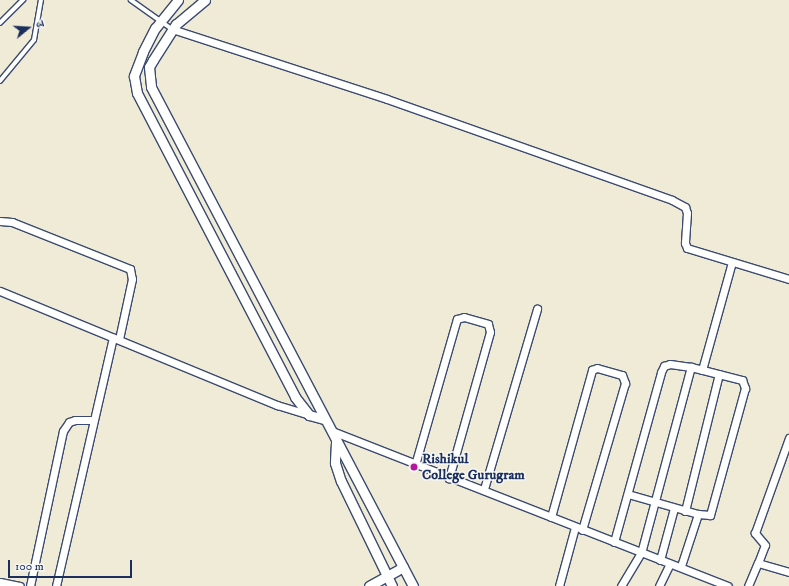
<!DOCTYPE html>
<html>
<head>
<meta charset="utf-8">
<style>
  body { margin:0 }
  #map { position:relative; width:789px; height:586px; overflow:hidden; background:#f0ebd7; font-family:"IM FELL DW Pica","Noto Serif Devanagari",serif }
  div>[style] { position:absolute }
  .roads { filter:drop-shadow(1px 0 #3b4b70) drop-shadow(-1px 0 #3b4b70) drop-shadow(0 1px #3b4b70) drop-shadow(0 -1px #3b4b70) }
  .service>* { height:3.5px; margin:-1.75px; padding:0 1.75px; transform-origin:1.75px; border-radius:1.75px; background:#fff }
  .minor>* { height:7px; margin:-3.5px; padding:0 3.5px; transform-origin:3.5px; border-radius:3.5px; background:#fff }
  .tertiary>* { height:9px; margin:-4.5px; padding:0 4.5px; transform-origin:4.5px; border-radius:4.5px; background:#fff }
  .dots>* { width:11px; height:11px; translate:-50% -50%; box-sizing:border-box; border:2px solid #f6f6f2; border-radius:50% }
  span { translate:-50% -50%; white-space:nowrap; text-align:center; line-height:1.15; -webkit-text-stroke:3px #f6f6f2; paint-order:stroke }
  .poi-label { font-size:14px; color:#1b2f5e; font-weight:700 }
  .left { translate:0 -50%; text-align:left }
  .north { position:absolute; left:8px; top:8px; width:40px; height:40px; -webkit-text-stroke:3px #f6f6f2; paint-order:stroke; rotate:72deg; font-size:11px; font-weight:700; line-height:16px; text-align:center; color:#1b2f5e }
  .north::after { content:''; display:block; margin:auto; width:14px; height:18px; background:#1b2f5e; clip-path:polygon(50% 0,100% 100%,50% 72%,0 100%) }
  .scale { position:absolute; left:8px; top:560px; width:124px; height:18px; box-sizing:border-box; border:2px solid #1b2f5e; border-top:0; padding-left:5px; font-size:12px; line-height:14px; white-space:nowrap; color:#1b2f5e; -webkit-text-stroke:3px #f6f6f2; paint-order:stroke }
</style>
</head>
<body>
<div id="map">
  <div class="roads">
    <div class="service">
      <i style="left:131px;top:0;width:50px;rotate:35.3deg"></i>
      <i style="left:0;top:23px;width:33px;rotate:-45deg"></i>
      <i style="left:0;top:81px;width:53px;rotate:-50.3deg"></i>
      <i style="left:34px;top:40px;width:41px;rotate:-80.1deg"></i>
    </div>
    <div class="minor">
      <i style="left:172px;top:29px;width:226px;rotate:18deg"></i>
      <i style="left:387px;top:99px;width:302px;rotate:19.5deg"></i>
      <i style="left:672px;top:200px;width:15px;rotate:28deg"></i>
      <i style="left:685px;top:207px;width:6px;rotate:72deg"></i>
      <i style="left:687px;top:213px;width:30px;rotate:94deg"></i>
      <i style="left:685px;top:243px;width:5px;rotate:68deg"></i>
      <i style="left:687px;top:248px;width:107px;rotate:16.9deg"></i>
      <i style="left:0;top:221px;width:12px;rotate:5deg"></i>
      <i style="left:12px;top:222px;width:127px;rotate:21.7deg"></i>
      <i style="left:130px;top:269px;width:10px;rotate:79deg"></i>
      <i style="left:132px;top:279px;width:61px;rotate:102.2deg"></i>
      <i style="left:0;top:291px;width:300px;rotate:22.4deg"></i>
      <i style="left:277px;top:405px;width:34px;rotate:17deg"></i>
      <i style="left:702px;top:370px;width:112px;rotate:-74.5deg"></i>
      <i style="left:332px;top:431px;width:425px;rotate:21.4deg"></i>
      <i style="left:415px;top:465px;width:152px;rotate:-74deg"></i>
      <i style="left:457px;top:319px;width:7px;rotate:-16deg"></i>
      <i style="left:464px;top:317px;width:25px;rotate:16deg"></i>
      <i style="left:488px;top:324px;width:8px;rotate:76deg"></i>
      <i style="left:490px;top:332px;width:152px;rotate:105.7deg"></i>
      <i style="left:484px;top:489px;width:188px;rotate:-73.6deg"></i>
      <i style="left:685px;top:511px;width:141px;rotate:-76.1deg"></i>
      <i style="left:551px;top:517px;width:153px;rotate:-74.4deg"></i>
      <i style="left:592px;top:370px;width:5px;rotate:-22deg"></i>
      <i style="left:597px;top:368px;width:26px;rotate:16deg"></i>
      <i style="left:622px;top:375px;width:9px;rotate:69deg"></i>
      <i style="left:625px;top:383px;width:153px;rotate:106.3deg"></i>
      <i style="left:614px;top:542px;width:176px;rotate:-74.5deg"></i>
      <i style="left:661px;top:372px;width:7px;rotate:-63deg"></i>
      <i style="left:664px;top:366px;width:6px;rotate:-18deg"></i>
      <i style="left:670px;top:364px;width:21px;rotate:8deg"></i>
      <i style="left:691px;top:367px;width:53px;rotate:14.3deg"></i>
      <i style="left:742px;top:380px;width:9px;rotate:69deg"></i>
      <i style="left:745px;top:388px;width:132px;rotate:105.4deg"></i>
      <i style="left:710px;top:515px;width:12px;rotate:-175deg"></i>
      <i style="left:698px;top:514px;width:73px;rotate:-164.1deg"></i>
      <i style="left:660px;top:560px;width:54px;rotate:-74.9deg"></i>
      <i style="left:758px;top:563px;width:19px;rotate:-69deg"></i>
      <i style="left:765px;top:545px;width:16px;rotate:-130deg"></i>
      <i style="left:755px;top:533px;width:101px;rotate:-70.3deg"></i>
      <i style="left:681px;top:566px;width:55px;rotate:-71.9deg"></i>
      <i style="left:0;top:582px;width:20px;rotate:11deg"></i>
      <i style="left:30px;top:586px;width:158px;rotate:-78deg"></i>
      <i style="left:63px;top:431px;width:11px;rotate:-56deg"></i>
      <i style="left:69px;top:422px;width:6px;rotate:-18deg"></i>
      <i style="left:75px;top:420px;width:18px"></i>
      <i style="left:56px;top:586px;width:255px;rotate:-77.1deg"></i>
      <i style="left:559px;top:586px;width:61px;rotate:-74.8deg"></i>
      <i style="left:621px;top:586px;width:39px;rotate:-59deg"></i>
      <i style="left:641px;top:553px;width:193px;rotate:-75deg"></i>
      <i style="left:659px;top:586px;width:25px;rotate:-64deg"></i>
      <i style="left:748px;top:586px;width:25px;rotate:-67deg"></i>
      <i style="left:758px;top:563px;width:32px;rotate:16deg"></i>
    </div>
    <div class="tertiary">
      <i style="left:178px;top:0;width:36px;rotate:129deg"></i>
      <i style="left:155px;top:28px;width:27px;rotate:117deg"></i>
      <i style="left:143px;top:52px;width:26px;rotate:111deg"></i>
      <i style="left:134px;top:76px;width:17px;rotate:80deg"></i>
      <i style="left:137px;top:93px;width:343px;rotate:62.5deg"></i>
      <i style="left:295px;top:397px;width:23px;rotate:52deg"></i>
      <i style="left:309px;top:415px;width:16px;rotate:15deg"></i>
      <i style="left:205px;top:0;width:38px;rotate:140deg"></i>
      <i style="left:176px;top:24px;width:43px;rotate:122.6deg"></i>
      <i style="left:153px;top:60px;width:8px;rotate:120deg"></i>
      <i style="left:149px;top:67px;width:20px;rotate:84deg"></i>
      <i style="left:151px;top:87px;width:564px;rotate:62.3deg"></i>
      <i style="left:336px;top:442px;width:21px;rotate:93deg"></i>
      <i style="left:335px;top:463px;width:19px;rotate:72deg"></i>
      <i style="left:341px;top:481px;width:117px;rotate:64.1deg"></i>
      <i style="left:369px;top:586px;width:39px;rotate:-29deg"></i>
    </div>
  </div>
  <div class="dots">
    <i style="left:414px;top:467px;background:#b5179e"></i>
  </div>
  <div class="poi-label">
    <span class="left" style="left:422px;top:467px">Rishikul<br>College Gurugram</span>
  </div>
  <div class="north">उ</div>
  <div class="scale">100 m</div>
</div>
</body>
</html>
